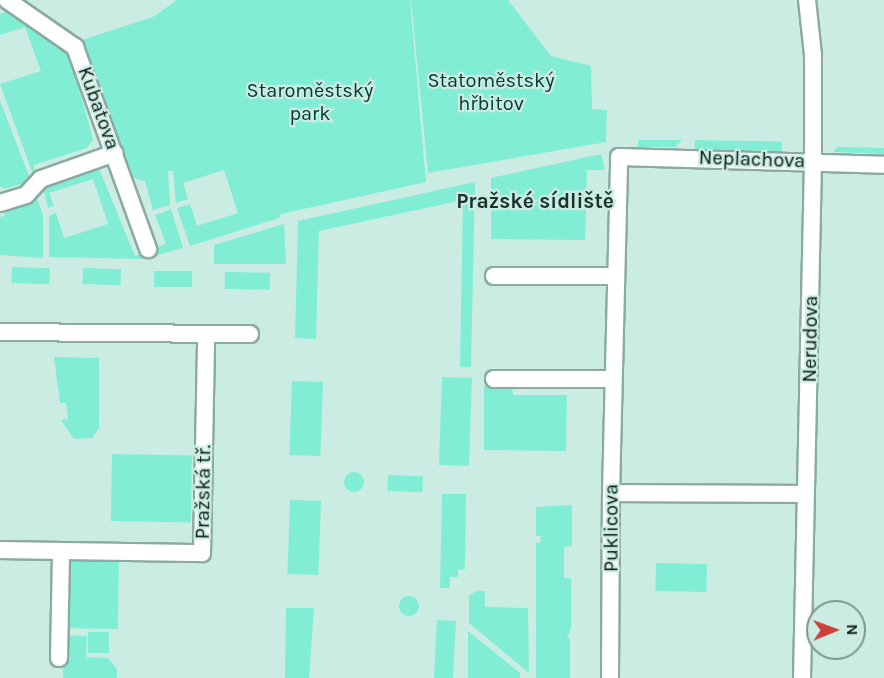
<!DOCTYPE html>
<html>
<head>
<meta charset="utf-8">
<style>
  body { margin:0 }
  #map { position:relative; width:884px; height:678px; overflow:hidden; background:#cbece3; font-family:Karla,sans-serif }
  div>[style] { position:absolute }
  .green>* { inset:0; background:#80edd4; transform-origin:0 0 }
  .round { border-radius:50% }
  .roads { filter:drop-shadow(2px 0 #8baaa1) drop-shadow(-2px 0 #8baaa1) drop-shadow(0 2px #8baaa1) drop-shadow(0 -2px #8baaa1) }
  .street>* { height:16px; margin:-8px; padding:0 8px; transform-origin:8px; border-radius:8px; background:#fff }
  span { translate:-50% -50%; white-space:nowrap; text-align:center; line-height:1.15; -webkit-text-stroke:4.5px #cbece3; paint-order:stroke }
  .park-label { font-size:20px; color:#00392f }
  .street-label { font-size:20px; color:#0c1815 }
  .neighbourhood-label { font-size:21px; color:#17332c; font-weight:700 }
  .north { position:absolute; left:806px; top:600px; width:60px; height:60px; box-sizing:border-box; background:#cbece3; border:2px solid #7f9791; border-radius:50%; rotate:89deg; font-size:16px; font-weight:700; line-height:24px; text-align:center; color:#0c1815 }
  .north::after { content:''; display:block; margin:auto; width:21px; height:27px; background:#cd3f3a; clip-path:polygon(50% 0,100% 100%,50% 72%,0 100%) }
</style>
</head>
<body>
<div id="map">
  <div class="green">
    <i style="clip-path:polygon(177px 0,410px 0,426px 182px,281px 214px,279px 218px,190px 246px,177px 208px,190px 204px,197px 226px,238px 213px,224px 170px,183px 183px,188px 199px,176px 203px,173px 171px,168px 171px,170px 205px,153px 210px,145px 181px,130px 177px,125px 166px,82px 40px,153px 17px)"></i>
    <i style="clip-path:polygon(411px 0,508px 0,551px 56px,591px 66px,592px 109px,607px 110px,606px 142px,428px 173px)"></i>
    <i style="clip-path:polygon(10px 10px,61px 44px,70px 56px,93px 139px,87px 148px,34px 165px,34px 177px,0 84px,41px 71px,25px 27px,0 35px,0 14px)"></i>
    <i style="clip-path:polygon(0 101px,31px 181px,4px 189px,0 186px)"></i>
    <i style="clip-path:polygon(638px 140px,682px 140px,675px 147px,638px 147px)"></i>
    <i style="left:695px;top:140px;width:87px;height:11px;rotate:1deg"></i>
    <i style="clip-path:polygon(837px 147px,884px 148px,884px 154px,834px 152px)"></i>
    <i style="clip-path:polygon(601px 154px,605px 170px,587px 170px,585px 240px,491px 239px,491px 178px)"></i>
    <i style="clip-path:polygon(98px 166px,135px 256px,166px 244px,155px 215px,171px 209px,183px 248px,143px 259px,49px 257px,49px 216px,56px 213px,64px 238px,108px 224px,93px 179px,49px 193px,54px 206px,48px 208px,43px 187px)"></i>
    <i style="clip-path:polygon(475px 182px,471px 367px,460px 367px,463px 200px,319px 231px,316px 339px,295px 338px,298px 221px)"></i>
    <i style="clip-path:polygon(35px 193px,43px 215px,43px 258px,0 255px,0 217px,5px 216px,4px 205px)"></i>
    <i style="clip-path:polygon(284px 224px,286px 264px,214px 264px,214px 245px)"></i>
    <i style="left:12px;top:267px;width:38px;height:16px;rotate:2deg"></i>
    <i style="left:83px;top:268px;width:38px;height:16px;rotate:2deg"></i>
    <i style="left:154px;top:271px;width:38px;height:16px"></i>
    <i style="left:225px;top:272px;width:45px;height:17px;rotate:1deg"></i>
    <i style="clip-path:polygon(54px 357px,99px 358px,99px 428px,92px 438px,74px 439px,61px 420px,68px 419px,66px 403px,60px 403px)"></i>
    <i style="left:442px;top:377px;width:30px;height:88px;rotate:2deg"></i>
    <i style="left:292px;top:381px;width:31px;height:74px;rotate:2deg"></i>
    <i style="clip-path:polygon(484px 386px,512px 386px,513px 395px,567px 395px,566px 451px,484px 450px)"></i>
    <i style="left:112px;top:454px;width:80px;height:67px;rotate:1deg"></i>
    <i class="round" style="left:344px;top:472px;width:20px;height:20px"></i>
    <i style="left:388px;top:475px;width:35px;height:16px;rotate:2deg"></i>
    <i style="clip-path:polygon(442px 494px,466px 494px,465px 569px,458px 570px,458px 577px,450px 577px,450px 588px,440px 588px)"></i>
    <i style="left:290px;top:500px;width:31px;height:74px;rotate:2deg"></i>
    <i style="clip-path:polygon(572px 505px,572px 546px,564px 547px,564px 578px,571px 578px,571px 629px,567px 637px,570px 639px,570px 678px,536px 678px,536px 543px,540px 543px,541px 536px,536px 536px,536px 507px)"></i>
    <i style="left:66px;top:561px;width:53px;height:67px;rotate:1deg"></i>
    <i style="left:656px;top:563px;width:51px;height:28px;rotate:1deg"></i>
    <i style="clip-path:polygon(477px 591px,485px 591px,485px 607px,528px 608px,529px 673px,469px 623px,469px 595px)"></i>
    <i class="round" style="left:399px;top:596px;width:20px;height:20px"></i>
    <i style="clip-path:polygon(286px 608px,314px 608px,309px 678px,285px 678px)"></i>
    <i style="left:437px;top:620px;width:19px;height:58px;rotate:3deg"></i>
    <i style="clip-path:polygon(468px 631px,520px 673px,520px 678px,468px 678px)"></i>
    <i style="left:88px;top:632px;width:21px;height:21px"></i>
    <i style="clip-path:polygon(64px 635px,87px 636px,86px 657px,108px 658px,117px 669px,117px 678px,63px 678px)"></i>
  </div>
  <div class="roads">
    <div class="street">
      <i style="left:7px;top:0;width:83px;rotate:34.7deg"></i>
      <i style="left:75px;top:47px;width:215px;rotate:70.1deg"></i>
      <i style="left:0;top:203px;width:27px;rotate:-17deg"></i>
      <i style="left:26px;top:195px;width:22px;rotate:-47deg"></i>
      <i style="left:41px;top:179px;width:78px;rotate:-19.4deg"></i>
      <i style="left:494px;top:276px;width:122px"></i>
      <i style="left:0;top:332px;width:250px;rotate:0.5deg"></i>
      <i style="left:494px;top:379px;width:119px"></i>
      <i style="left:611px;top:493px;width:195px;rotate:0.3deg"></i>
      <i style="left:0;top:550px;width:202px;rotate:0.9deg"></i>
      <i style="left:202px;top:553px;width:216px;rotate:-88.9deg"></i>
      <i style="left:59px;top:658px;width:107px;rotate:-88.9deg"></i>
      <i style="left:610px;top:678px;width:185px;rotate:-89.7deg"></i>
      <i style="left:611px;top:493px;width:336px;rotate:-88.6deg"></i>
      <i style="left:619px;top:157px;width:265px;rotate:1.7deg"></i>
      <i style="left:802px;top:678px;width:516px;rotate:-88.78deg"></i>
      <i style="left:813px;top:162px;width:107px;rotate:-90deg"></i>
      <i style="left:813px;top:55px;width:55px;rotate:-96.2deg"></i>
    </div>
  </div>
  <div class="park-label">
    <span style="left:491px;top:92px">Statoměstský<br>hřbitov</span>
    <span style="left:310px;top:102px">Staroměstský<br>park</span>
  </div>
  <div class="street-label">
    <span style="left:99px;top:108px;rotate:70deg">Kubatova</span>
    <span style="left:752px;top:159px;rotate:2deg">Neplachova</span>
    <span style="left:810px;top:339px;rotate:-89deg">Nerudova</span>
    <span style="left:203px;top:492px;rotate:-89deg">Pražská tř.</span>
    <span style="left:611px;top:528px;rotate:-90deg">Puklicova</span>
  </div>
  <div class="neighbourhood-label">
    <span style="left:535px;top:201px">Pražské sídliště</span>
  </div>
  <div class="north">N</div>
</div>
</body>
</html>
